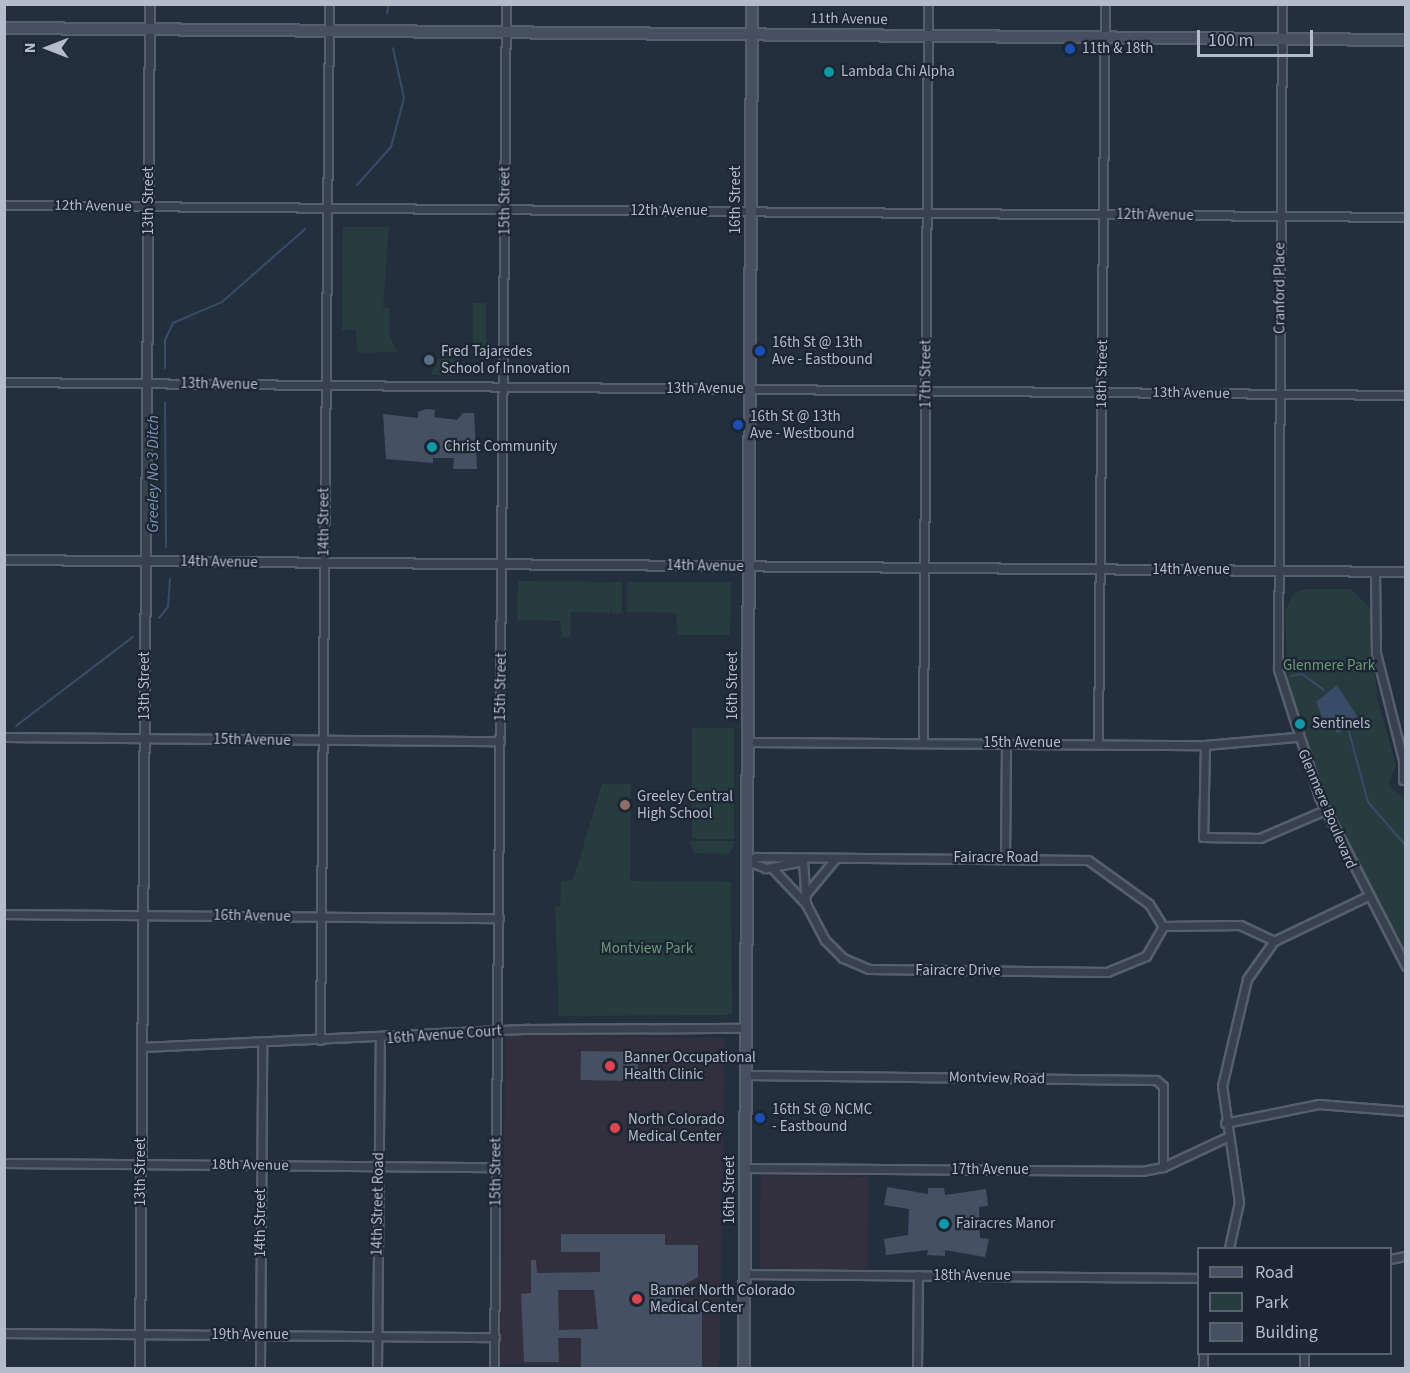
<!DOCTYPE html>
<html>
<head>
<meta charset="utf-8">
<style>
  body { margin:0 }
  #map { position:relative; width:1410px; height:1373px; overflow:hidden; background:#242f3e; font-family:"Source Sans 3",sans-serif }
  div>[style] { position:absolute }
  .medical>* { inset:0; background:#32303f; transform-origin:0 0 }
  .green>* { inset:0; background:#263c3f; transform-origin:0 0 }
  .water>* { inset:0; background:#394c67 }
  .stream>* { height:2px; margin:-1px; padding:0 1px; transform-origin:1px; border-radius:1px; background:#394c67 }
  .building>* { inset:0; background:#455162; transform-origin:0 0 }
  .round { border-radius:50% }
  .roads { filter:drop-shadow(2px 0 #565f6c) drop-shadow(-2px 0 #565f6c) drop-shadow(0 2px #565f6c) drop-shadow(0 -2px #565f6c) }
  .minor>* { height:7px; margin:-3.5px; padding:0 3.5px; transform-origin:3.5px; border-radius:3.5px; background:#38414e }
  .tertiary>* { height:8px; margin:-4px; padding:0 4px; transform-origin:4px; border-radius:4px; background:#38414e }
  .secondary>* { height:10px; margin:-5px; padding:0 5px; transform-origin:5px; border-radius:5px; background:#465061 }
  .dots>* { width:16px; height:16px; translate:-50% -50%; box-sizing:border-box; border:3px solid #1d2633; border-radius:50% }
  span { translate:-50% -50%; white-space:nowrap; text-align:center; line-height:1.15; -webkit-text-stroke:4.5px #1d2633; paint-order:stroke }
  .street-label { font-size:15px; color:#b4bcc9 }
  .poi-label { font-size:15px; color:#b4bcc9 }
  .left { translate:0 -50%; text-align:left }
  .park-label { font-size:15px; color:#6b9a76 }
  .water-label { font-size:16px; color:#7c92b1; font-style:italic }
  .frame { position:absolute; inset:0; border:6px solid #b4bcc9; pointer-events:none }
  .legend { position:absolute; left:1197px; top:1247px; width:195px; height:108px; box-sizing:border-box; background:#1d2633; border:2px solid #59626f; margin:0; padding:8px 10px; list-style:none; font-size:18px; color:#b4bcc9 }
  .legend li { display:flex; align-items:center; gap:12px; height:30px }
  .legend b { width:30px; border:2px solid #59626f }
  .north { position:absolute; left:18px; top:18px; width:60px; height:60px; -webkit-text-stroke:4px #1d2633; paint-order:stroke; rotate:270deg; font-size:16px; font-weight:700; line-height:24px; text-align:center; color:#b4bcc9 }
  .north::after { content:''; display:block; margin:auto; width:21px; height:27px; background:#b4bcc9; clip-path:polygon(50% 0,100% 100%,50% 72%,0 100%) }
  .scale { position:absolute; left:1197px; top:30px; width:116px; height:27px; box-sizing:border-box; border:3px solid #b4bcc9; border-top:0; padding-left:8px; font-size:18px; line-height:21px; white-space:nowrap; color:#b4bcc9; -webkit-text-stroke:4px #1d2633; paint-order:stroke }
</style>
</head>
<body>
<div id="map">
  <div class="medical">
    <i style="left:725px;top:1038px;width:330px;height:219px;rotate:91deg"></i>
    <i style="left:869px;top:1177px;width:93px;height:108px;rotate:91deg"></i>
  </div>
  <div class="green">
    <i style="clip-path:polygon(343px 227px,389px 227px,383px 308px,389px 308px,390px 337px,397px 352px,357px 353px,356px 330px,342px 330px)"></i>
    <i style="clip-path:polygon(473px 303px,486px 303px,486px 364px,481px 364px,481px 354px,473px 353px)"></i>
    <i style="clip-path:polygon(436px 359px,459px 359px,461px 376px,431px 375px)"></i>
    <i style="clip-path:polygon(518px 581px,622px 582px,622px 613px,612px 613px,611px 608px,610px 613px,571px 612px,570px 637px,562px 637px,560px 621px,517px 620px)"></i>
    <i style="clip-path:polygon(627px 582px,731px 582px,730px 635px,677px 635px,676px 613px,627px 612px)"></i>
    <i style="clip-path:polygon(1306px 589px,1351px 589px,1371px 609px,1377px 699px,1396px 765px,1388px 785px,1405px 799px,1405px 950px,1332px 814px,1288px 684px,1285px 611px,1294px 593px)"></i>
    <i style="left:692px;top:728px;width:42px;height:111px"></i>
    <i style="clip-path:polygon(602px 784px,631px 784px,630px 881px,731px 882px,732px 1015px,559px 1016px,555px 907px,560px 906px,561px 881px,573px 880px)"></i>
    <i style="clip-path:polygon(690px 841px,734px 841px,734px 846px,729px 854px,694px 853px)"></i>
  </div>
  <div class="water">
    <i style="clip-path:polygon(1337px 685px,1357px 716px,1350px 727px,1338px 733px,1325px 724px,1316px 702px)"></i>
  </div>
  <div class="stream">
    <i style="left:387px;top:13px;width:9px;rotate:-77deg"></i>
    <i style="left:357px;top:185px;width:51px;rotate:-48.2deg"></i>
    <i style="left:391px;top:147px;width:51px;rotate:-75.1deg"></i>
    <i style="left:404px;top:98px;width:51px;rotate:-102.4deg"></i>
    <i style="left:165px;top:368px;width:28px;rotate:-90deg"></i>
    <i style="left:165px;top:340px;width:19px;rotate:-65deg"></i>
    <i style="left:173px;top:323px;width:53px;rotate:-23.2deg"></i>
    <i style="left:222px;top:302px;width:111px;rotate:-41.3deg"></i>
    <i style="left:165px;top:402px;width:145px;rotate:89.6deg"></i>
    <i style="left:159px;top:618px;width:14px;rotate:-51deg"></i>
    <i style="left:168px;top:607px;width:28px;rotate:-86deg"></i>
    <i style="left:1291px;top:676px;width:11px;rotate:-10deg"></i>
    <i style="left:1302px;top:674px;width:27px;rotate:36deg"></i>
    <i style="left:16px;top:726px;width:147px;rotate:-37.3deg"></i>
    <i style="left:1348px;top:728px;width:77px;rotate:74.9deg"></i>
    <i style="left:1368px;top:802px;width:58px;rotate:49.2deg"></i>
  </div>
  <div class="building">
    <i class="round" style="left:821px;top:64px;width:16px;height:16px"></i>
    <i style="clip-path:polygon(426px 409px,435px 410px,434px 417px,457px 420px,463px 413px,474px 413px,477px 469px,453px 469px,454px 458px,433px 458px,433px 463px,386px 459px,383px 414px,418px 418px,418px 412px)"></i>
    <i style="left:581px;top:1051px;width:57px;height:29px;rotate:1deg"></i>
    <i style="clip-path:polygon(887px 1187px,928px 1194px,928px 1188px,944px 1188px,945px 1195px,986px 1189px,988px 1206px,979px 1207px,980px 1238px,989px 1239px,985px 1257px,945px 1250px,945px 1256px,927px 1255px,928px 1250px,886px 1255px,884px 1239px,908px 1235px,909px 1209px,884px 1205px)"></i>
    <i style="clip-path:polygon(evenodd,561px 1234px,665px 1234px,665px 1245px,698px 1245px,698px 1277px,679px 1288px,679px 1303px,688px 1303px,688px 1312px,702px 1312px,702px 1368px,581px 1368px,581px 1338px,558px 1338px,559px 1362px,524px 1362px,521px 1294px,531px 1293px,531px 1260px,536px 1260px,537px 1273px,600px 1272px,600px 1252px,561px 1252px,561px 1234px,558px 1290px,594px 1290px,598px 1329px,559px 1330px,558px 1290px)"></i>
  </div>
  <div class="roads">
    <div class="minor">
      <i style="left:1282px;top:4px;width:665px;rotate:90.34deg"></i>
      <i style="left:1278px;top:669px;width:134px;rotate:72.2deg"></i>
      <i style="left:1319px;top:797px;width:190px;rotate:62.8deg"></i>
      <i style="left:4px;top:205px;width:1402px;rotate:0.49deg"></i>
      <i style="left:4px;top:382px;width:1402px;rotate:0.53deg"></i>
      <i style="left:1375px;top:572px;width:81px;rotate:89.3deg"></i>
      <i style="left:1376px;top:653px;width:110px;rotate:75.8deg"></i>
      <i style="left:1403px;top:760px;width:20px;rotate:90deg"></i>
      <i style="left:4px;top:737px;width:496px;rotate:0.5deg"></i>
      <i style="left:748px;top:742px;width:457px;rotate:0.4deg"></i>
      <i style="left:1205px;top:745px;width:91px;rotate:-5deg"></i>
      <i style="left:923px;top:743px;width:739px;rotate:-89.61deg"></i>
      <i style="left:1098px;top:744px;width:740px;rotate:-89.46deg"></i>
      <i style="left:1205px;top:745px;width:92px;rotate:91.2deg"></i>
      <i style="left:1203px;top:837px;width:57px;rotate:1deg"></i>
      <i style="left:1260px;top:838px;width:71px;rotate:-23.3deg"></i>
      <i style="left:1005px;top:858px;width:115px;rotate:-89.5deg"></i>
      <i style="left:803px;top:861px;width:38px;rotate:169deg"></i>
      <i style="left:766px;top:868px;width:20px;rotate:-160deg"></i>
      <i style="left:747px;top:861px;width:10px;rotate:-24deg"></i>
      <i style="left:756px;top:857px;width:332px;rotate:0.5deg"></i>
      <i style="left:1088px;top:860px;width:75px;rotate:35.8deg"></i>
      <i style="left:1149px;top:904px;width:26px;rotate:58deg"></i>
      <i style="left:803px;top:861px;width:43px;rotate:86deg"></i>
      <i style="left:806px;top:904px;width:41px;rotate:62.2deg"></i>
      <i style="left:825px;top:940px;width:25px;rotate:45deg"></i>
      <i style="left:843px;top:958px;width:28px;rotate:23deg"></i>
      <i style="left:869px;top:969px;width:238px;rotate:0.7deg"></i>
      <i style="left:1107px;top:972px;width:42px;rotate:-22.3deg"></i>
      <i style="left:1146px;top:956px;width:34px;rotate:-60deg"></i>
      <i style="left:772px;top:868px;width:50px;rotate:46.6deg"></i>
      <i style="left:806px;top:894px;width:45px;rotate:-50.4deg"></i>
      <i style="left:4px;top:914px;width:495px;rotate:0.5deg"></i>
      <i style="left:1163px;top:926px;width:77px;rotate:-0.7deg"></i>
      <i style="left:1240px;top:925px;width:38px;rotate:25deg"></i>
      <i style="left:1274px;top:941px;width:102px;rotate:-25.6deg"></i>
      <i style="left:320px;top:1040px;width:1036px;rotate:-89.5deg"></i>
      <i style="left:142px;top:1047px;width:387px;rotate:-2.7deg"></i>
      <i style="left:529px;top:1029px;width:217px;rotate:-0.3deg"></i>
      <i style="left:746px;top:1075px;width:410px;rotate:0.7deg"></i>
      <i style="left:1156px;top:1080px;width:9px;rotate:41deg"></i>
      <i style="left:1163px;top:1086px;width:81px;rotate:90deg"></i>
      <i style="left:1225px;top:1123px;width:95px;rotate:-11.5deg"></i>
      <i style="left:1318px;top:1104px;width:88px;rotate:4.5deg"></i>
      <i style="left:4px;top:1163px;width:492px;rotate:0.5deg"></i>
      <i style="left:746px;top:1168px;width:396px;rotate:0.4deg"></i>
      <i style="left:1142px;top:1171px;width:21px;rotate:-11deg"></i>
      <i style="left:1163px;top:1167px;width:71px;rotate:-25.1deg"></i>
      <i style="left:1229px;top:1248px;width:47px;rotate:-77.7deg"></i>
      <i style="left:1239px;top:1202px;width:117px;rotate:-98.3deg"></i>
      <i style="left:1222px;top:1086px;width:110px;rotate:-76.8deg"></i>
      <i style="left:1247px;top:979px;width:47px;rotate:-54.6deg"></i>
      <i style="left:1390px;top:1259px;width:16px;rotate:-11deg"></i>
      <i style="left:745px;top:1274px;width:453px;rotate:0.5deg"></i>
      <i style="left:4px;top:1333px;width:491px;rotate:0.5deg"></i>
      <i style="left:260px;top:1368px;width:327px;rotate:-89.6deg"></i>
      <i style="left:377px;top:1368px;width:328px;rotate:-89.5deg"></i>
      <i style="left:494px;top:1368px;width:1364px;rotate:-89.5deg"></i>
      <i style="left:917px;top:1368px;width:93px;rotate:-89.4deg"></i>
      <i style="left:1203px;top:1368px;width:14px;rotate:-90deg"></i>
      <i style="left:1304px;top:1368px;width:14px;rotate:-90deg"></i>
    </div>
    <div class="tertiary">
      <i style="left:4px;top:560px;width:1402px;rotate:0.49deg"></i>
      <i style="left:140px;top:1368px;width:1364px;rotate:-89.58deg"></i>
    </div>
    <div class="secondary">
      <i style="left:4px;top:28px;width:1402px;rotate:0.49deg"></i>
      <i style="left:744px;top:1368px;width:1364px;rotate:-89.66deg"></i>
    </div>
  </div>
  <div class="dots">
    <i style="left:1070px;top:49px;background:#1a4fb4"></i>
    <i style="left:829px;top:72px;background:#0f9aa8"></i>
    <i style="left:760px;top:351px;background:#1a4fb4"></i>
    <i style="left:429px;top:360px;background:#5c6f8a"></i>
    <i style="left:738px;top:425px;background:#1a4fb4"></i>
    <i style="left:432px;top:447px;background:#0f9aa8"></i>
    <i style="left:1300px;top:724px;background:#0f9aa8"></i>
    <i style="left:625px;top:805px;background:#8d6e63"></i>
    <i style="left:610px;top:1066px;background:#e0444e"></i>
    <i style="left:760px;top:1118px;background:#1a4fb4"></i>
    <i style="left:615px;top:1128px;background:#e0444e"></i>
    <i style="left:944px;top:1224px;background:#0f9aa8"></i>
    <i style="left:637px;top:1299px;background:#e0444e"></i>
  </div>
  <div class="street-label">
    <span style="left:849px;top:19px;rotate:1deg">11th Avenue</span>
    <span style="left:736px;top:200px;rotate:-90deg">16th Street</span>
    <span style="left:149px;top:201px;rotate:-90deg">13th Street</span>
    <span style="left:505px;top:201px;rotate:-90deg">15th Street</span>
    <span style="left:93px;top:206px;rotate:1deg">12th Avenue</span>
    <span style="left:669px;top:211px">12th Avenue</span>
    <span style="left:1155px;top:215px;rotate:1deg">12th Avenue</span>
    <span style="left:1280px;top:288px;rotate:-90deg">Cranford Place</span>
    <span style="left:926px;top:374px;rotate:-90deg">17th Street</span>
    <span style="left:1102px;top:374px;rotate:-89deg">18th Street</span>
    <span style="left:219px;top:384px;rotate:1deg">13th Avenue</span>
    <span style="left:705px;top:389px">13th Avenue</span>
    <span style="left:1191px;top:393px;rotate:1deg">13th Avenue</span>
    <span style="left:324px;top:522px;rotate:-90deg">14th Street</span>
    <span style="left:219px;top:562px;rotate:1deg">14th Avenue</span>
    <span style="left:705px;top:566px;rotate:1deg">14th Avenue</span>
    <span style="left:1191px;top:570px">14th Avenue</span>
    <span style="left:145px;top:686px;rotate:-90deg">13th Street</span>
    <span style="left:733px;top:686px;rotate:-90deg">16th Street</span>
    <span style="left:501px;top:687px;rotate:-89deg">15th Street</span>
    <span style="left:252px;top:740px;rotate:1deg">15th Avenue</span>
    <span style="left:1022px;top:743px">15th Avenue</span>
    <span style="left:1327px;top:809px;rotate:67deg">Glenmere Boulevard</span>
    <span style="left:996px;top:858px">Fairacre Road</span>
    <span style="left:252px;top:916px;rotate:1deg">16th Avenue</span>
    <span style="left:958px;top:971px">Fairacre Drive</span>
    <span style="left:444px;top:1035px;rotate:-4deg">16th Avenue Court</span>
    <span style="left:997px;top:1078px;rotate:1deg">Montview Road</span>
    <span style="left:250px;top:1165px;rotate:1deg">18th Avenue</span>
    <span style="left:990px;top:1170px">17th Avenue</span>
    <span style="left:141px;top:1172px;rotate:-90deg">13th Street</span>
    <span style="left:496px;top:1172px;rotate:-90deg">15th Street</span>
    <span style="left:730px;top:1190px;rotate:-90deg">16th Street</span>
    <span style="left:378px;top:1204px;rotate:-89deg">14th Street Road</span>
    <span style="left:261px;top:1223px;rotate:-90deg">14th Street</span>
    <span style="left:972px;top:1276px">18th Avenue</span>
    <span style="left:250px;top:1335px">19th Avenue</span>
  </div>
  <div class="poi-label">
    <span class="left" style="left:1082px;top:49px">11th &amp; 18th</span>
    <span class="left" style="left:841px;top:72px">Lambda Chi Alpha</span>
    <span class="left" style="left:772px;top:351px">16th St @ 13th<br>Ave - Eastbound</span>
    <span class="left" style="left:441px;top:360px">Fred Tajaredes<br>School of Innovation</span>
    <span class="left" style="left:750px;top:425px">16th St @ 13th<br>Ave - Westbound</span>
    <span class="left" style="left:444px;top:447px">Christ Community</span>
    <span class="left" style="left:1312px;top:724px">Sentinels</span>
    <span class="left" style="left:637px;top:805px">Greeley Central<br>High School</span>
    <span class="left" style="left:624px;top:1066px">Banner Occupational<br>Health Clinic</span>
    <span class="left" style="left:772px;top:1118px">16th St @ NCMC<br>- Eastbound</span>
    <span class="left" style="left:628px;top:1128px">North Colorado<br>Medical Center</span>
    <span class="left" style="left:956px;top:1224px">Fairacres Manor</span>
    <span class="left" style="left:650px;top:1299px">Banner North Colorado<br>Medical Center</span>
  </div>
  <div class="park-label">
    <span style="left:1329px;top:666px">Glenmere Park</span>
    <span style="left:647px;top:949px">Montview Park</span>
  </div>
  <div class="water-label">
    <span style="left:153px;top:474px;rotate:-90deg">Greeley No 3 Ditch</span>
  </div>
  <div class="frame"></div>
  <ul class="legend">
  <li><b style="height:8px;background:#465061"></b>Road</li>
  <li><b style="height:16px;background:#263c3f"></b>Park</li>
  <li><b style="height:16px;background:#455162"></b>Building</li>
  </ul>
  <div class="north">N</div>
  <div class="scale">100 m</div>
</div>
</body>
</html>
